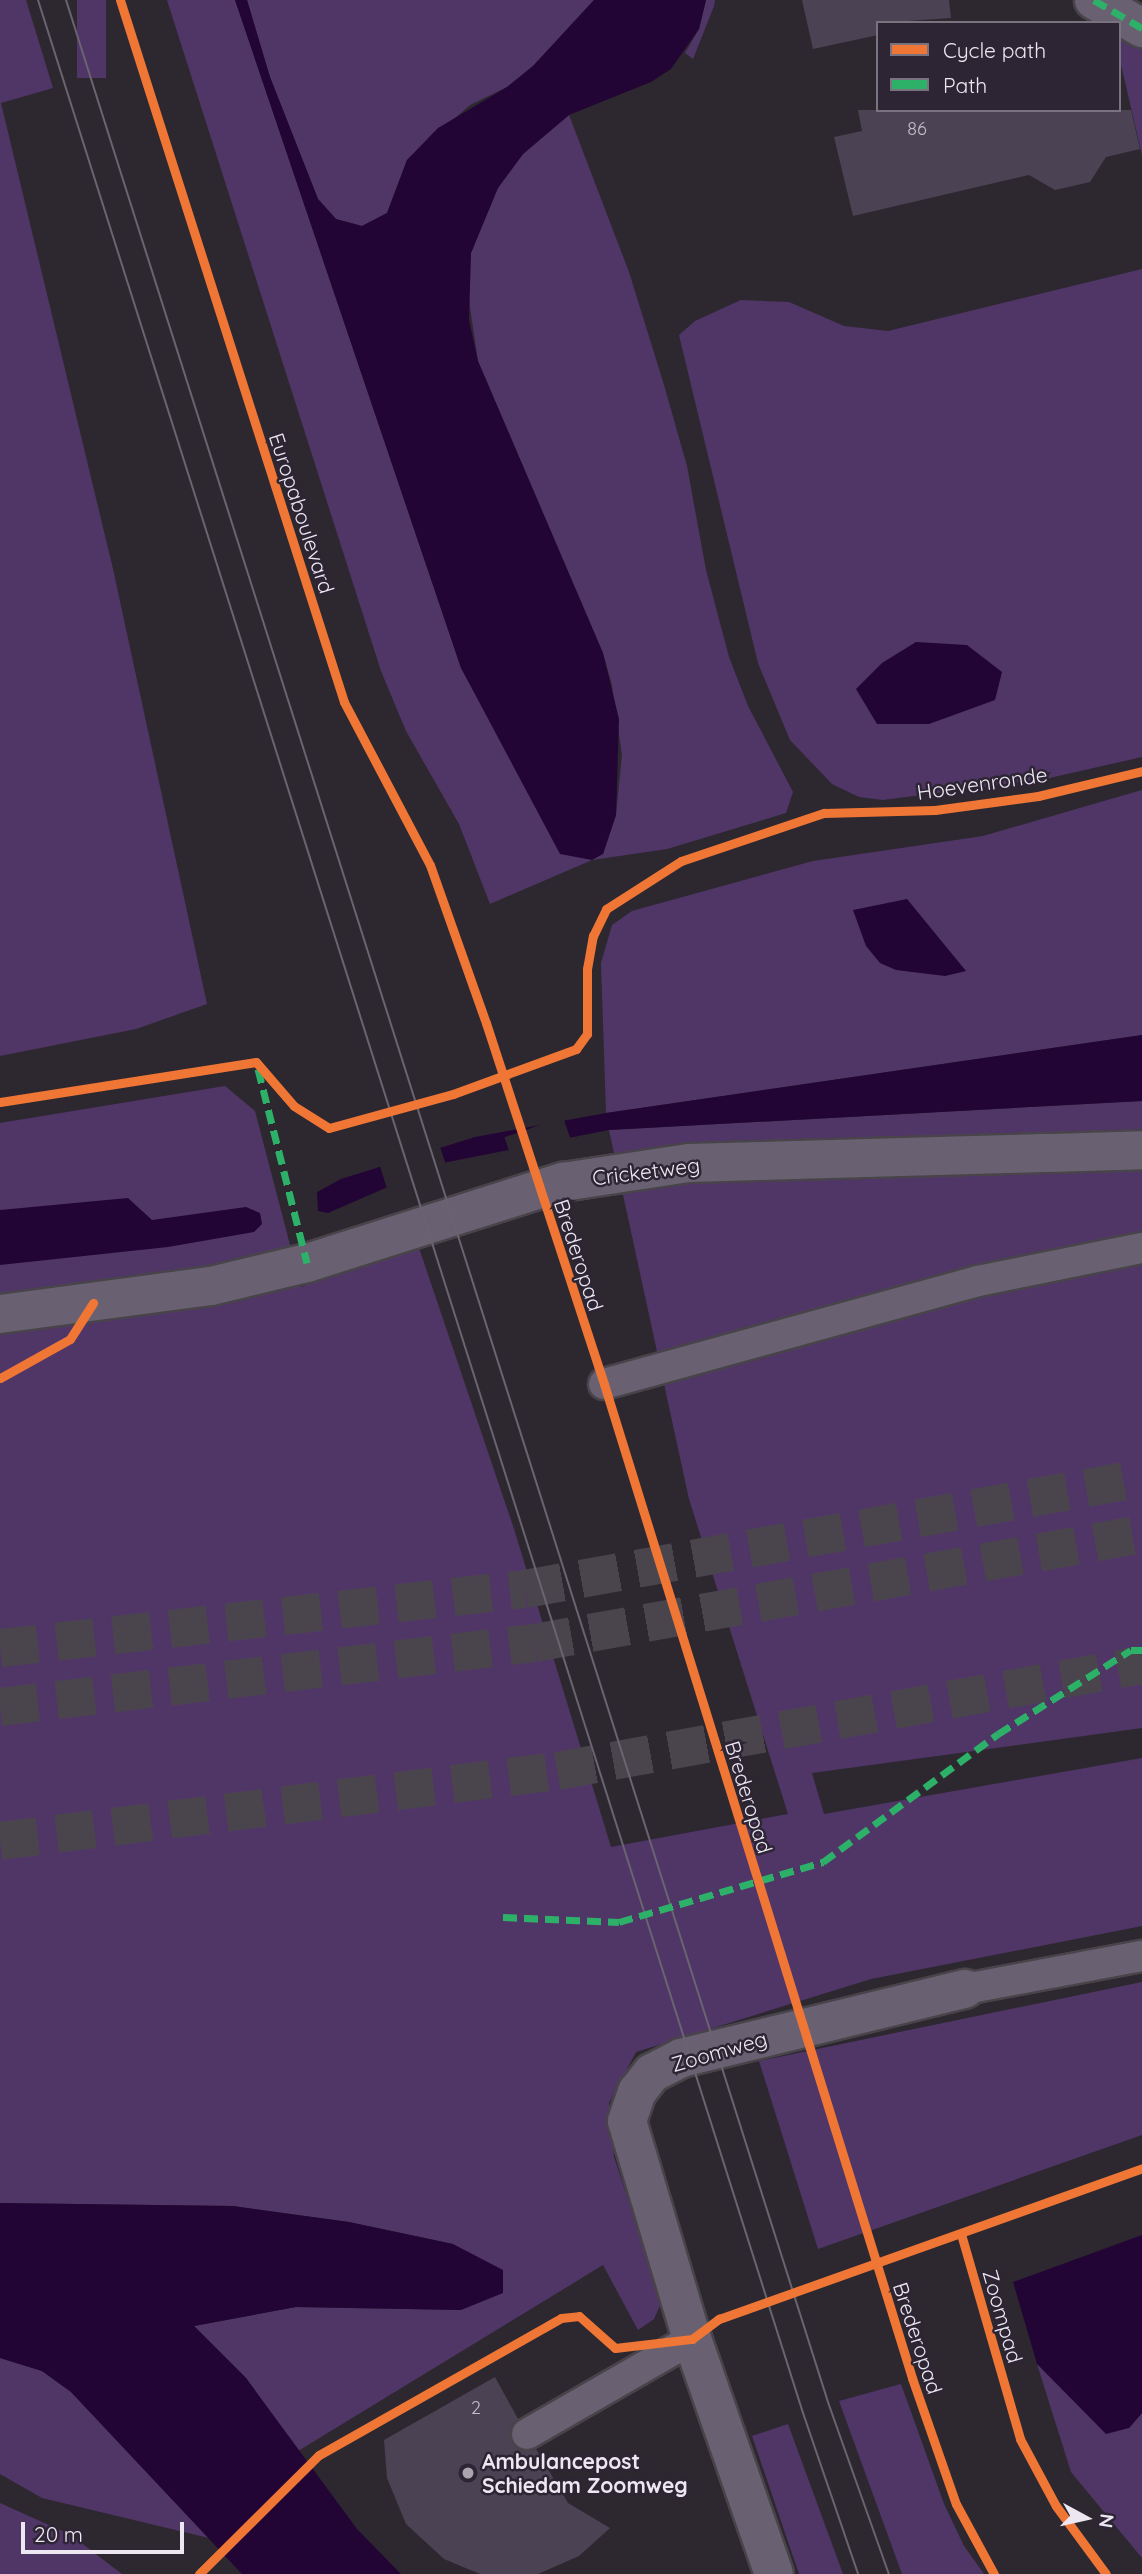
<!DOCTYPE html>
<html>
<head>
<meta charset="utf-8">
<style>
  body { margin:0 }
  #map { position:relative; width:1142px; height:2574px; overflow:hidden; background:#2d2830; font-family:Quicksand,sans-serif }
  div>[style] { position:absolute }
  .green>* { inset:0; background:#503667; transform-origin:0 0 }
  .water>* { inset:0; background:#220535 }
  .pier>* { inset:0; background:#2d2830; transform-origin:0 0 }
  .building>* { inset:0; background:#4b4253 }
  .motorway-tunnel>* { height:38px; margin-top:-19px; transform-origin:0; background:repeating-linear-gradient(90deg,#4a454d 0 38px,transparent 0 57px) }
  .roads { filter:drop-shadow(2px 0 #48444a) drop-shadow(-2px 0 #48444a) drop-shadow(0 2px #48444a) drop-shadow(0 -2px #48444a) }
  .service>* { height:30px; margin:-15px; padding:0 15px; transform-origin:15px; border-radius:15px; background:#696171 }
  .minor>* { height:38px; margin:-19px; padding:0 19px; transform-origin:19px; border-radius:19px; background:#696171 }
  .tram>* { height:2px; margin:-1px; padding:0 1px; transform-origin:1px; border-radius:1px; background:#69646f }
  .quiet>* { height:7px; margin-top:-3.5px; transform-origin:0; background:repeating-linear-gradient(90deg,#2db169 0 14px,transparent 0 21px) }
  .cycleway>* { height:9px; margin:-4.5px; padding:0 4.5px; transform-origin:4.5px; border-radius:4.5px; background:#f07635 }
  .dots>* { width:19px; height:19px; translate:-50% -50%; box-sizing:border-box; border:4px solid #2d2534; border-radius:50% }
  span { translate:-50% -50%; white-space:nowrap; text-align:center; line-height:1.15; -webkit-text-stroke:5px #2d2534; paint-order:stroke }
  .number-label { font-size:18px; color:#c4beca }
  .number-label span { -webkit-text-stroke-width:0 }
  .street-label { font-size:21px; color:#ece7f1 }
  .poi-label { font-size:21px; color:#ece7f1; font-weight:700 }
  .left { translate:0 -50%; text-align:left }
  .legend { position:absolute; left:876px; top:21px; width:245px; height:91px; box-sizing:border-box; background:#2d2534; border:2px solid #797380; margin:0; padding:9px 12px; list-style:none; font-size:21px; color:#ece7f1 }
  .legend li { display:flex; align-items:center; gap:14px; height:35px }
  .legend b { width:35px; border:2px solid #797380 }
  .north { position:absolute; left:1051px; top:2483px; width:70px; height:70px; -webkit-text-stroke:5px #2d2534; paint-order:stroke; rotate:98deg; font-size:19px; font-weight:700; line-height:28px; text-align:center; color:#ece7f1 }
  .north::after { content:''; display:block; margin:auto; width:24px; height:32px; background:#ece7f1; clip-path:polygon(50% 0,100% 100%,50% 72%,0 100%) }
  .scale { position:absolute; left:21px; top:2522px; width:163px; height:32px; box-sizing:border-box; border:4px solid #ece7f1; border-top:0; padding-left:9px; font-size:21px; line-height:24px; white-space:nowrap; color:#ece7f1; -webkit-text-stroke:5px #2d2534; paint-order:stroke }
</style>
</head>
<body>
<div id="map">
  <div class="green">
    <i style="clip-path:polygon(0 0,26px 0,53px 88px,1px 103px,113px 569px,207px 1004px,136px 1029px,0 1056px)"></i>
    <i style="left:77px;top:0;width:29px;height:78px"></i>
    <i style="clip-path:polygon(167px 0,235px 0,461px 668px,512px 756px,603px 854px,616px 815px,622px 755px,612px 685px,603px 653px,478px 361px,467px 287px,471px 253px,498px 187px,523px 154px,569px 115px,629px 272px,664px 385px,687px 466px,706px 570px,729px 657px,748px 706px,793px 792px,786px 813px,667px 849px,592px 860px,490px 904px,459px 824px,406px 731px,381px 671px)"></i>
    <i style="clip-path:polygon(247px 0,594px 0,533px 66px,507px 87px,470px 105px,407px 160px,387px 213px,362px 226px,336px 219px,318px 199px,270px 77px)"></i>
    <i style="clip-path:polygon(706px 0,715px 0,714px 6px,693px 59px,685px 53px,699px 29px)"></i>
    <i style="clip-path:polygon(1119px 32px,1142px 46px,1142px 155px,1119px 56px)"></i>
    <i style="clip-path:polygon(1142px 269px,1142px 757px,1045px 779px,883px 800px,859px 797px,832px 784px,790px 740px,758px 663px,679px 335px,695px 321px,741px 300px,789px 302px,844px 326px,888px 331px)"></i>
    <i style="clip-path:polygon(1142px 790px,1142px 1035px,606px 1113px,601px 963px,612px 925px,632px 911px,813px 861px,983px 836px)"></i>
    <i style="clip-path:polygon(225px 1086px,255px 1111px,301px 1287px,417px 1242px,514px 1529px,611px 1847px,788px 1814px,689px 1499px,609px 1130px,1142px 1101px,1142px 1728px,812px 1773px,824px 1814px,1142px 1758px,1142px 1926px,871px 1979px,636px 2052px,609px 2103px,614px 2157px,662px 2301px,654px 2319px,638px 2330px,603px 2265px,298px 2451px,246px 2378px,194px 2326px,296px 2307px,461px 2310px,453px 2244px,349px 2222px,233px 2206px,0 2203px,0 1123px)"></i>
    <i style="clip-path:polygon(1142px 1982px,1142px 2135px,818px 2249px,759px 2061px)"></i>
    <i style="clip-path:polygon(0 2358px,42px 2371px,71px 2392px,209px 2538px,42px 2498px,0 2474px)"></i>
    <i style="clip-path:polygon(1037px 2364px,1129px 2428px,1142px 2413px,1142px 2558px,1071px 2472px)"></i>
    <i style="clip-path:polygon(901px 2384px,944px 2504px,964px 2546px,984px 2574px,902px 2574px,839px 2401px)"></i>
    <i style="clip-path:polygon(788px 2424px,843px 2574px,799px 2574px,752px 2436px)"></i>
    <i style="clip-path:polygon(0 2503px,71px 2535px,122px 2574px,0 2574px)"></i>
  </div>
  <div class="water">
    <i style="clip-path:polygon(235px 0,247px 0,270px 77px,318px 199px,336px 219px,362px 226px,387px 213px,407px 160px,438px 128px,507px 87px,533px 66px,594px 0,706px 0,699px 29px,671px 69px,651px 82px,569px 115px,523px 154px,498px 188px,471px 253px,469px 320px,478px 361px,603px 653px,619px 719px,616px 815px,603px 854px,592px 860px,560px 854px,461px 668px)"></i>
    <i style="clip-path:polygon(916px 642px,967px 645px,1002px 672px,995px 700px,929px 724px,877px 724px,856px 689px,882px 663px)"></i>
    <i style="clip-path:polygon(907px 899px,966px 971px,945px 976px,896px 970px,880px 963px,866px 946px,853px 910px)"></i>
    <i style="clip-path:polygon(1142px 1035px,1142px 1101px,609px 1130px,443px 1163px,328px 1213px,318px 1211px,317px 1192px,341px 1179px,475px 1137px,606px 1113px)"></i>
    <i style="clip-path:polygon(128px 1198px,152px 1220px,246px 1207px,260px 1213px,262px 1224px,254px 1232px,168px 1247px,0 1265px,0 1210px)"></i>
    <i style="clip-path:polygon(0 2203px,233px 2206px,349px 2222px,453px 2244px,503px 2270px,503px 2293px,461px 2310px,296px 2307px,194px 2326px,246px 2378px,357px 2529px,401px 2574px,242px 2574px,71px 2392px,42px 2371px,0 2358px)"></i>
    <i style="clip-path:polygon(1142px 2235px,1142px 2413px,1129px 2428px,1106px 2434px,1037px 2364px,1013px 2282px)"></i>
  </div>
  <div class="pier">
    <i style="left:563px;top:1117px;width:24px;height:62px;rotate:71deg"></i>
    <i style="clip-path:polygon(439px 1144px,446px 1165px,388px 1192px,379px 1163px)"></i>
  </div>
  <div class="building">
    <i style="clip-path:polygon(802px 0,949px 0,951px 18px,878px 23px,878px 35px,813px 49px)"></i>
    <i style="clip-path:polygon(858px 110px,1131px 110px,1140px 149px,1106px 157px,1090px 182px,1055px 190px,1029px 175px,853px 216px,834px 137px,862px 131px)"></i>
    <i style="clip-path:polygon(495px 2377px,518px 2419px,510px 2433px,512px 2443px,526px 2451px,536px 2449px,568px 2503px,610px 2528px,579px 2556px,538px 2574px,480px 2574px,444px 2559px,406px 2524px,387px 2478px,384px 2440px)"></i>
  </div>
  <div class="motorway-tunnel">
    <i style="left:0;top:1648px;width:528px;rotate:-6.41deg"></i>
    <i style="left:525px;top:1589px;width:627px;rotate:-10.2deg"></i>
    <i style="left:0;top:1707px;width:538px;rotate:-6.83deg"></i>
    <i style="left:534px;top:1643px;width:618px;rotate:-10.16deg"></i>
    <i style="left:0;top:1841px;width:561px;rotate:-7.16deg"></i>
    <i style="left:557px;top:1771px;width:595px;rotate:-10.27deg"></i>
  </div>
  <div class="roads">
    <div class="service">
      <i style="left:604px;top:1384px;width:388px;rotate:-15.4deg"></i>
      <i style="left:978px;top:1281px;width:167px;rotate:-11.4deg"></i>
      <i style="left:965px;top:1989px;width:180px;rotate:-10.6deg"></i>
      <i style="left:527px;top:2434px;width:190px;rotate:-29.9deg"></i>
    </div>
    <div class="minor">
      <i style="left:1094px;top:0;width:56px;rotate:30.3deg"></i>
      <i style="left:0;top:1314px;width:213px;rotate:-7.6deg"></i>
      <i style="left:211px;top:1286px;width:99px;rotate:-13.5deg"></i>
      <i style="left:307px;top:1263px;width:269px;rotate:-17.6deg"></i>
      <i style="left:563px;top:1182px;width:127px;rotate:-8.6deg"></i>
      <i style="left:689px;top:1163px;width:453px;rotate:-1.6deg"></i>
      <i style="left:774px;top:2574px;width:249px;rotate:-109.2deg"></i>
      <i style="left:692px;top:2339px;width:227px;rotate:-106.6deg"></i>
      <i style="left:627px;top:2121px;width:31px;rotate:-71deg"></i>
      <i style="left:637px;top:2092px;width:24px;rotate:-52deg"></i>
      <i style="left:652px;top:2073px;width:33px;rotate:-27deg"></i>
      <i style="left:681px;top:2058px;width:292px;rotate:-13.7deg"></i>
    </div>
  </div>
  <div class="tram">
    <i style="left:38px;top:0;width:2531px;rotate:72.41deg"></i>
    <i style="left:803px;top:2413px;width:170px;rotate:71.1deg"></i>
    <i style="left:66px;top:0;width:2523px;rotate:72.4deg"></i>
    <i style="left:829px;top:2405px;width:179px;rotate:70.5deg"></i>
  </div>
  <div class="quiet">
    <i style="left:1094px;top:0;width:56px;rotate:30.3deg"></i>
    <i style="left:258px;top:1069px;width:200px;rotate:75.8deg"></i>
    <i style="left:503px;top:1917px;width:116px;rotate:2.5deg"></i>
    <i style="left:619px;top:1922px;width:213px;rotate:-16.4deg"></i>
    <i style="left:823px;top:1862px;width:217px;rotate:-36.2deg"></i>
    <i style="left:998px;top:1734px;width:157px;rotate:-32.3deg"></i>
    <i style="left:1131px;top:1650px;width:11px"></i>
  </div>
  <div class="cycleway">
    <i style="left:120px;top:0;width:737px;rotate:72.3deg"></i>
    <i style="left:344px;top:702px;width:184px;rotate:62.2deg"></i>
    <i style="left:430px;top:865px;width:168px;rotate:70.5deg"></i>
    <i style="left:486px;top:1023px;width:380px;rotate:71.9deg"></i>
    <i style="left:604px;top:1384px;width:1041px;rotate:72.78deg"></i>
    <i style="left:912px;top:2378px;width:133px;rotate:70.8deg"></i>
    <i style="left:956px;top:2504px;width:80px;rotate:61.5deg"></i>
    <i style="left:0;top:1102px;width:259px;rotate:-8.9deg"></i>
    <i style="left:256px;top:1062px;width:58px;rotate:49.2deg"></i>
    <i style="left:294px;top:1106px;width:41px;rotate:32.2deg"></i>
    <i style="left:329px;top:1128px;width:129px;rotate:-15.3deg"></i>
    <i style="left:453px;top:1094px;width:131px;rotate:-20.1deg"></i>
    <i style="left:576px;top:1049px;width:19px;rotate:-54deg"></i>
    <i style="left:587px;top:1034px;width:65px;rotate:-90deg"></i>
    <i style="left:587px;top:969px;width:34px;rotate:-80deg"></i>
    <i style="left:593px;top:936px;width:30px;rotate:-64deg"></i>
    <i style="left:606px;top:909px;width:89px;rotate:-32.6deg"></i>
    <i style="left:681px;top:861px;width:151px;rotate:-18.6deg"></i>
    <i style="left:824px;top:813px;width:111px;rotate:-1.5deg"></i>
    <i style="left:935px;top:810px;width:104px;rotate:-7.7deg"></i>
    <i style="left:1038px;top:796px;width:107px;rotate:-13.5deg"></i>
    <i style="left:0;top:1378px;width:80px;rotate:-29.1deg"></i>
    <i style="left:70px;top:1339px;width:43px;rotate:-57.4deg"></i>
    <i style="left:961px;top:2234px;width:213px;rotate:73.9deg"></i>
    <i style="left:1020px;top:2439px;width:76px;rotate:61.8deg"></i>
    <i style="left:1056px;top:2506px;width:84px;rotate:53.7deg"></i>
    <i style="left:199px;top:2574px;width:169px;rotate:-44.8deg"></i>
    <i style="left:319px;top:2455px;width:278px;rotate:-29.5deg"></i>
    <i style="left:561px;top:2318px;width:18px;rotate:-6deg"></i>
    <i style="left:579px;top:2316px;width:48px;rotate:41.6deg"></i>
    <i style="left:615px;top:2348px;width:78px;rotate:-6.7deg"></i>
    <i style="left:692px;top:2339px;width:34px;rotate:-37deg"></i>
    <i style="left:719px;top:2319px;width:449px;rotate:-19.6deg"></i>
  </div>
  <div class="dots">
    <i style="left:468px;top:2473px;background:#a9a4ad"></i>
  </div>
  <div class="number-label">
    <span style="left:917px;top:129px">86</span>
    <span style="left:476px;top:2408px">2</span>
  </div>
  <div class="street-label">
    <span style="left:302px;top:513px;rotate:72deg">Europaboulevard</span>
    <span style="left:982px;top:783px;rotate:-8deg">Hoevenronde</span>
    <span style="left:646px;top:1171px;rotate:-7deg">Cricketweg</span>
    <span style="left:579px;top:1255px;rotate:72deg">Brederopad</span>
    <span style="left:749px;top:1797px;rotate:73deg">Brederopad</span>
    <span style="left:719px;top:2051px;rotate:-16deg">Zoomweg</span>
    <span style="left:1003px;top:2316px;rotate:74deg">Zoompad</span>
    <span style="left:918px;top:2338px;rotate:72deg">Brederopad</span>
  </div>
  <div class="poi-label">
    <span class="left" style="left:482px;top:2473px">Ambulancepost<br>Schiedam Zoomweg</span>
  </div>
  <ul class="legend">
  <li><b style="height:9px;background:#f07635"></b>Cycle path</li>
  <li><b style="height:9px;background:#2db169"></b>Path</li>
  </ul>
  <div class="north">N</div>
  <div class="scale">20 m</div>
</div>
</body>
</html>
